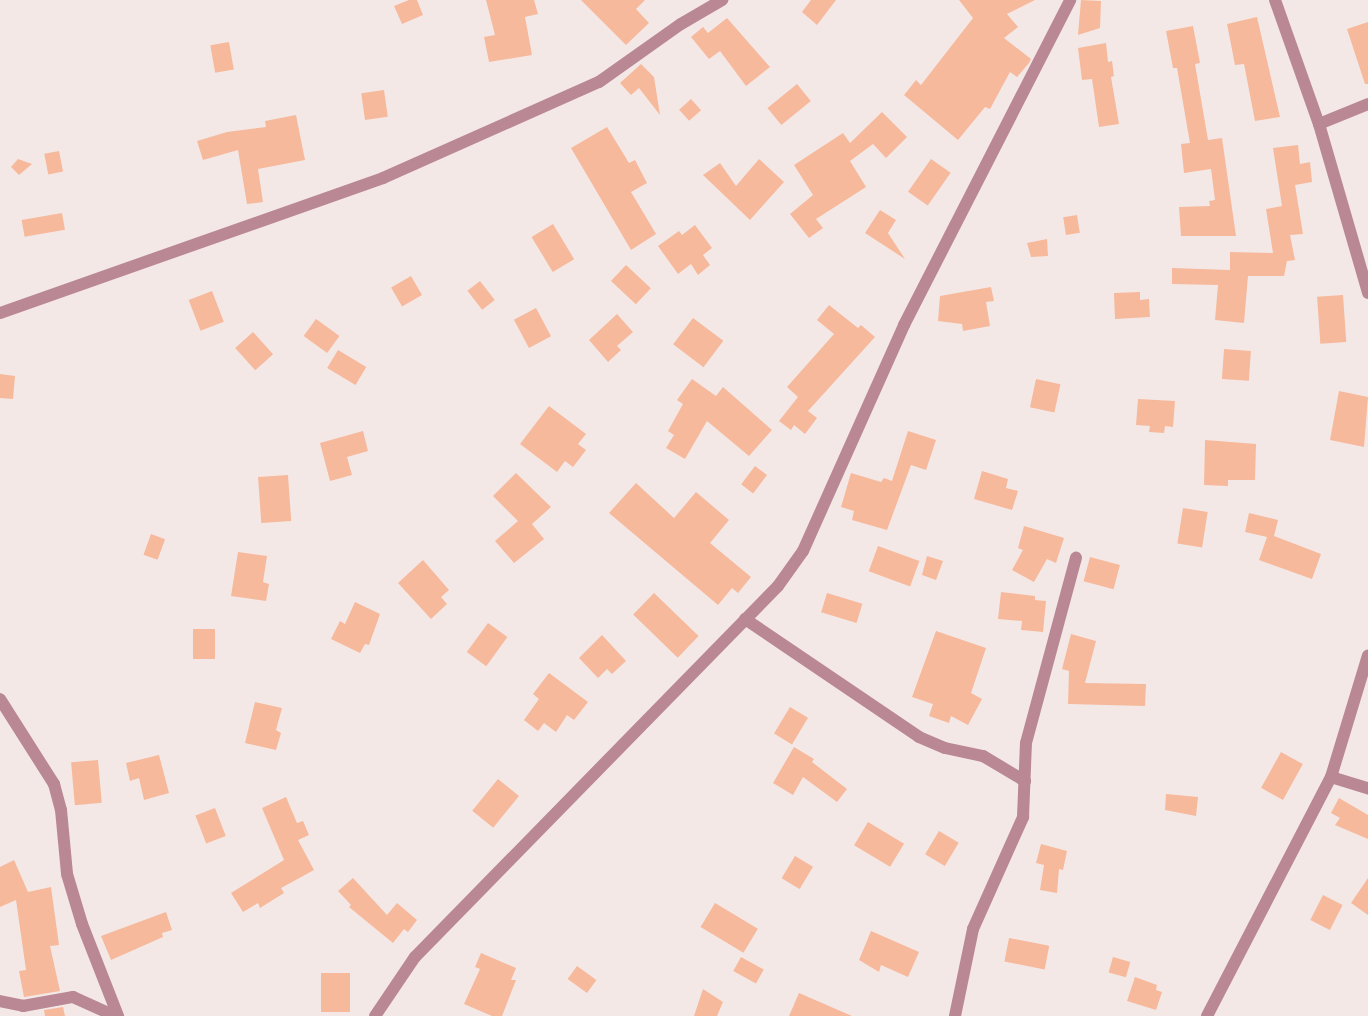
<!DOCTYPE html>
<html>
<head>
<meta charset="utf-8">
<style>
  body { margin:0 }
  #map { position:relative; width:1368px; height:1016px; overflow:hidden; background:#f4e8e7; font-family:"Times New Roman",serif }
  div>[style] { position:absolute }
  .building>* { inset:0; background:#f6b99b; transform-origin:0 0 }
  .street>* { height:12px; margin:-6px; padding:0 6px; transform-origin:6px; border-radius:6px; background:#ba8895 }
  span { translate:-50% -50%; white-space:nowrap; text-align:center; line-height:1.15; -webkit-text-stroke:4px #f4e8e7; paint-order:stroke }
</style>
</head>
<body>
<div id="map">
  <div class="building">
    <i style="clip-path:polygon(409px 0,417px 0,423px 15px,402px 24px,394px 6px)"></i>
    <i style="clip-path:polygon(486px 0,534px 0,538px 14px,525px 17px,532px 55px,489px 62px,484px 37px,495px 35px)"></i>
    <i style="clip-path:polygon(581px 0,645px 0,636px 9px,649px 23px,626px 45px)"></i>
    <i style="clip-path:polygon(811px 0,836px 0,817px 25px,802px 12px)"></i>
    <i style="clip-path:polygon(959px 0,1035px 0,1007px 14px,1018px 27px,1004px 38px,1031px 59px,1029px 63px,1017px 77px,1010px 72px,990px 109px,985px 107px,958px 140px,904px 95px,916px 80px,921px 85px,973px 18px)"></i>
    <i style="clip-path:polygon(1081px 0,1101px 1px,1100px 28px,1078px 35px)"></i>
    <i style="clip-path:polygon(1257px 17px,1280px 117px,1255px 121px,1244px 64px,1235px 65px,1227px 24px)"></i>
    <i style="clip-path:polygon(727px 18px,770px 67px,746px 86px,720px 51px,709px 59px,691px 37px,703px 27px,708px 33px)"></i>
    <i style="clip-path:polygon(1368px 22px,1368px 84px,1365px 84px,1347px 29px)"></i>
    <i style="clip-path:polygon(1193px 26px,1200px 63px,1195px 64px,1208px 140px,1222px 138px,1236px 236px,1181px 236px,1179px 207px,1210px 206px,1209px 201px,1215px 200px,1211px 169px,1184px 173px,1181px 144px,1190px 143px,1177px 68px,1173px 68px,1166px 31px)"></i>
    <i style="left:229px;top:42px;width:28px;height:19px;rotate:80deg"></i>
    <i style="clip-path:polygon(1106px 43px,1108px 62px,1112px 61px,1114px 76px,1111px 77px,1119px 124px,1099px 127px,1092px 79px,1082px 80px,1078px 48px)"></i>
    <i style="clip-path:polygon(641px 64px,654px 77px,660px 115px,639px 88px,631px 95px,620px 83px)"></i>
    <i style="left:797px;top:84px;width:22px;height:38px;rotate:51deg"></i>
    <i style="left:384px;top:90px;width:27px;height:23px;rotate:82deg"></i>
    <i style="left:691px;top:99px;width:15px;height:16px;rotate:48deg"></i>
    <i style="clip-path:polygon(882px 112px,907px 137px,886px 158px,873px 144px,850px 161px,866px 187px,816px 219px,823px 228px,809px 238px,790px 214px,813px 195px,794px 165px,843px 133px,850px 143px)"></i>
    <i style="clip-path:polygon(296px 115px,305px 160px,258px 169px,263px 202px,247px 204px,238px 150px,203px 160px,197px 141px,227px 132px,266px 127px,265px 121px)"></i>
    <i style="clip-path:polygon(607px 127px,629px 163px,635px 160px,647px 183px,631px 192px,656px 234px,631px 250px,571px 148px)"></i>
    <i style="clip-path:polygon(1298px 145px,1300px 164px,1310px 162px,1312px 182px,1295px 185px,1303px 234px,1290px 235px,1295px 260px,1287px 261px,1284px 276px,1248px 276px,1244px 323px,1215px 320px,1218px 285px,1172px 284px,1172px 268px,1230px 270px,1230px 252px,1273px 253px,1266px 209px,1282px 206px,1273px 148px)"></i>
    <i style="left:59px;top:151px;width:21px;height:15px;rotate:79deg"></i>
    <i style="clip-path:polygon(18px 159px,32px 164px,19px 175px,11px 167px)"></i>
    <i style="clip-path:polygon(759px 159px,784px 182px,750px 220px,703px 175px,720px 163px,736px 186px)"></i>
    <i style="left:931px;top:159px;width:24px;height:40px;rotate:35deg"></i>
    <i style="clip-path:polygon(880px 210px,896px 220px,888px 233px,905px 259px,865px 233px)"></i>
    <i style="left:62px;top:213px;width:17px;height:41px;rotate:80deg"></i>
    <i style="left:1077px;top:215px;width:18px;height:14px;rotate:81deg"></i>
    <i style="left:553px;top:224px;width:41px;height:25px;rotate:59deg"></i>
    <i style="clip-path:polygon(695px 225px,712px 248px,703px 255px,710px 265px,698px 275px,691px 264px,678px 274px,658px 246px,679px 231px,682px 235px)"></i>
    <i style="clip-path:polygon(1047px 239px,1048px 256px,1031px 257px,1027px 243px)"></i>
    <i style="left:626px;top:265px;width:34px;height:22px;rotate:43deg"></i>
    <i style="left:411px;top:276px;width:22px;height:23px;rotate:60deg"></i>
    <i style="left:480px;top:281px;width:24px;height:16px;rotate:52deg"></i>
    <i style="clip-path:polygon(991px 287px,994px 301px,986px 302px,990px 326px,963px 331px,962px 324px,938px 321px,940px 296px)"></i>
    <i style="left:212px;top:291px;width:33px;height:25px;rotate:69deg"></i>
    <i style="clip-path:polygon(1140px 292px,1140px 300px,1149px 299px,1150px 317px,1115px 319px,1114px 293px)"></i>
    <i style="left:1343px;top:295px;width:47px;height:26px;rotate:86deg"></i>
    <i style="clip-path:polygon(829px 305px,858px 328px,861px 325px,875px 337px,808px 411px,817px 418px,805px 434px,794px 425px,791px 430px,779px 421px,798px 397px,787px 387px,834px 334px,817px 320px)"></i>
    <i style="left:536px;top:308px;width:32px;height:25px;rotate:62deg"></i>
    <i style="clip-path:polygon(617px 314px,633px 332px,617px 346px,621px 350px,608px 362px,589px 340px)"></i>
    <i style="left:693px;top:318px;width:38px;height:33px;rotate:37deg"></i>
    <i style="left:316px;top:319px;width:29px;height:21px;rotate:36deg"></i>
    <i style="left:253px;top:332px;width:30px;height:24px;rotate:48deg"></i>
    <i style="left:1224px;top:349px;width:27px;height:30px;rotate:4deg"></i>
    <i style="left:338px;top:350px;width:33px;height:21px;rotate:31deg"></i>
    <i style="clip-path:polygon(0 374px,15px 376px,13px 399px,0 398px)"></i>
    <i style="clip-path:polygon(692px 379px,716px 396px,723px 387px,772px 430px,749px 456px,707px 421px,685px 459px,666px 448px,674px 435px,668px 431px,683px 404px,677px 400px)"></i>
    <i style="left:1036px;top:379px;width:25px;height:29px;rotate:12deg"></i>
    <i style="clip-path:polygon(1339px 391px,1368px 397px,1364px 447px,1330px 440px)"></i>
    <i style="clip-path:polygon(1138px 399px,1175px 401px,1173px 427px,1165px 426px,1164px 433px,1149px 432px,1150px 426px,1136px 425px)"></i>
    <i style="clip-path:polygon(549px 406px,586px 434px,578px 444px,586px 450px,573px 467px,565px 461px,557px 472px,520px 444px)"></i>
    <i style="clip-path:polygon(363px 431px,368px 451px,347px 457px,352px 475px,330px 481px,320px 443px)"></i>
    <i style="clip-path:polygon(908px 431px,936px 440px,926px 470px,911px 465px,887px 530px,852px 520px,854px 511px,841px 507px,851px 473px,881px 482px,884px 478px,892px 481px)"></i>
    <i style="clip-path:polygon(1205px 440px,1256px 444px,1255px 480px,1228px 480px,1228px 486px,1204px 485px)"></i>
    <i style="left:755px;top:466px;width:15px;height:23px;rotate:37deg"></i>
    <i style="clip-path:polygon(982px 471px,1008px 479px,1006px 488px,1018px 491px,1012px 510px,974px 499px)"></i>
    <i style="clip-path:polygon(516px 473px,551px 507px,532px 524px,544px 539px,514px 563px,495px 541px,518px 521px,493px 496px)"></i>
    <i style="left:288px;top:475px;width:46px;height:30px;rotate:86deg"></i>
    <i style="clip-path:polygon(636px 483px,674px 518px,696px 492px,729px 520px,710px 543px,751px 577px,738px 593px,732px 588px,718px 605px,609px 513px)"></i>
    <i style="left:1183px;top:508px;width:25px;height:36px;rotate:9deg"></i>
    <i style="clip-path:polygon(1249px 513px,1278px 520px,1274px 536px,1321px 554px,1312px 579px,1259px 560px,1267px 537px,1245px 532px)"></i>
    <i style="clip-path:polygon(1024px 526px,1064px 538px,1056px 563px,1047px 559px,1034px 582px,1012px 570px,1023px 550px,1018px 548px)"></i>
    <i style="left:151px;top:534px;width:15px;height:22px;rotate:20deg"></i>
    <i style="left:878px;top:546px;width:44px;height:27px;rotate:20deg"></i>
    <i style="clip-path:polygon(238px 552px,267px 556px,263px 582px,269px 584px,266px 601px,231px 596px)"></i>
    <i style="clip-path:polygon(927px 556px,943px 561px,936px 580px,922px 575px)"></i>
    <i style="left:1090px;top:557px;width:31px;height:25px;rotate:15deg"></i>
    <i style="clip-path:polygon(423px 560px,449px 590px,441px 597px,447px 604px,431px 619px,398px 583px)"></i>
    <i style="clip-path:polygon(1001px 592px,1035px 596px,1035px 600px,1046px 601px,1043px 632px,1021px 630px,1022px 621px,998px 619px)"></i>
    <i style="left:654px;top:593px;width:62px;height:30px;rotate:44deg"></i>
    <i style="left:827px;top:593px;width:37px;height:20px;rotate:17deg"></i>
    <i style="clip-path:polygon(355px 602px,380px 614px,369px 645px,365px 644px,360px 653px,331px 639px,340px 621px,345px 624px)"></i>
    <i style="left:488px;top:623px;width:24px;height:36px;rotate:36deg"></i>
    <i style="left:193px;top:629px;width:22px;height:30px"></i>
    <i style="clip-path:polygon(936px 631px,986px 648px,971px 693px,982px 699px,968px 725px,951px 716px,949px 723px,929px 716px,933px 704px,912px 697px)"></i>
    <i style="clip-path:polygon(1071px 634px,1096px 641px,1085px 683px,1146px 684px,1145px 706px,1068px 704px,1069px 671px,1062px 669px)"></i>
    <i style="clip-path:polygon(602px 635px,626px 661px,612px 674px,607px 669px,598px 678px,579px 658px)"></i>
    <i style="clip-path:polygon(549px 673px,588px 702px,574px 720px,567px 715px,556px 732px,544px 723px,538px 731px,524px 720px,539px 699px,533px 694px)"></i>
    <i style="clip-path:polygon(255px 702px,282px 708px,276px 730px,281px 733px,276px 750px,245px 743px)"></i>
    <i style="left:790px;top:707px;width:21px;height:31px;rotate:31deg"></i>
    <i style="clip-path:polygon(794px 747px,814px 759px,812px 762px,847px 789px,837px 802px,803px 777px,793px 795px,773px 783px)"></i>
    <i style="left:1281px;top:752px;width:25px;height:41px;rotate:29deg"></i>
    <i style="clip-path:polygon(159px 755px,169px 793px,144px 800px,139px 778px,130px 781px,126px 763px)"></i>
    <i style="left:98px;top:760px;width:43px;height:27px;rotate:85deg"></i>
    <i style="left:498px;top:779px;width:27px;height:41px;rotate:39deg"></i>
    <i style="clip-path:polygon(1166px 794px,1198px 797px,1196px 816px,1165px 810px)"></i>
    <i style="clip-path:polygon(286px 797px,297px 823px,303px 821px,309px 835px,298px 840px,314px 870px,281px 888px,284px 893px,260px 908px,258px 903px,243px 912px,231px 893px,284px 860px,262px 808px)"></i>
    <i style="clip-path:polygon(1339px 798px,1368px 815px,1368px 839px,1335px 825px,1340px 818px,1331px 813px)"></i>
    <i style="left:215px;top:808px;width:30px;height:21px;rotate:69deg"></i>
    <i style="left:868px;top:822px;width:42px;height:27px;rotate:31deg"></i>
    <i style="left:939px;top:831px;width:23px;height:27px;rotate:31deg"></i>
    <i style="clip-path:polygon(1041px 844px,1067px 851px,1063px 870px,1059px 869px,1057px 893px,1040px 890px,1044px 865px,1036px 863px)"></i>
    <i style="left:795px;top:856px;width:21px;height:26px;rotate:31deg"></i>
    <i style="clip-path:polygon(14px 860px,28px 892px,51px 887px,59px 945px,50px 946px,60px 991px,24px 997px,19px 971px,26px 970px,16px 900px,0 907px,0 867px)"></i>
    <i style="clip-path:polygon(353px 878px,387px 915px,397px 903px,417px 920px,408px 932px,404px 929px,393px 943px,349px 907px,351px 905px,338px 891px)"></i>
    <i style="clip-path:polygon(1368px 878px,1368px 915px,1351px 903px)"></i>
    <i style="left:1323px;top:895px;width:22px;height:28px;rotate:27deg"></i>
    <i style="left:715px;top:903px;width:50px;height:28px;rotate:31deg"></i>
    <i style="clip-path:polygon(166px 912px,172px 930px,162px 933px,163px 937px,111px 960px,101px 936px)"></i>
    <i style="clip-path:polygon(871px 931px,919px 952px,908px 977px,881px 965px,879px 972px,859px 960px)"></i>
    <i style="left:1009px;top:938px;width:41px;height:24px;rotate:11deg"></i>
    <i style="clip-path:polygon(481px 953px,516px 968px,511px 980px,516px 980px,502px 1016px,492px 1016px,464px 1004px,480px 969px,475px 967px)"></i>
    <i style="left:741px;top:957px;width:26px;height:16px;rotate:29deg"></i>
    <i style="left:1113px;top:957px;width:18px;height:16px;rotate:16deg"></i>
    <i style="left:577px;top:966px;width:24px;height:16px;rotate:36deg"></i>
    <i style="left:350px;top:973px;width:39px;height:29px;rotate:90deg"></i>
    <i style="clip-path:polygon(1135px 977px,1157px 985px,1156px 990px,1162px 992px,1156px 1010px,1127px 1001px)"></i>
    <i style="clip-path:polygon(703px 989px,723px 1002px,717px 1016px,694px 1016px)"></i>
    <i style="clip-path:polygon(799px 993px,852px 1016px,789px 1016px)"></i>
    <i style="clip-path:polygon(63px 1007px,65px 1016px,45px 1016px,44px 1010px)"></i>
  </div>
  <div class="street">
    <i style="left:1275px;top:0;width:132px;rotate:70.5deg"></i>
    <i style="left:1319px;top:124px;width:176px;rotate:73.8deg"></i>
    <i style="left:1319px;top:124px;width:53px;rotate:-22.2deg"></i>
    <i style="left:0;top:313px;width:406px;rotate:-19.4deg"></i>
    <i style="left:383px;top:178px;width:236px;rotate:-24deg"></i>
    <i style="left:599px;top:82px;width:100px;rotate:-35.3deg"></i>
    <i style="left:681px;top:24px;width:48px;rotate:-30.3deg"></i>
    <i style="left:745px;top:619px;width:210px;rotate:34.1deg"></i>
    <i style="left:919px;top:737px;width:28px;rotate:23deg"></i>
    <i style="left:945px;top:748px;width:39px;rotate:12deg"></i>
    <i style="left:983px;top:756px;width:49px;rotate:30.8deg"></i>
    <i style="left:0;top:699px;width:101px;rotate:57.6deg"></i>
    <i style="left:54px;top:784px;width:27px;rotate:75deg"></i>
    <i style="left:61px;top:810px;width:64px;rotate:84.6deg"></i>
    <i style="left:67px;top:874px;width:52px;rotate:73.3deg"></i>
    <i style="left:82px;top:924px;width:99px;rotate:68.6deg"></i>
    <i style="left:1331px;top:777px;width:39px;rotate:17deg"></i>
    <i style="left:0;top:1001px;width:24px;rotate:12deg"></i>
    <i style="left:23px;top:1006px;width:51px;rotate:-10.2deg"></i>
    <i style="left:73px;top:997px;width:46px;rotate:24.3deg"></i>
    <i style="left:375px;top:1016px;width:71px;rotate:-55.9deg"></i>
    <i style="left:415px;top:957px;width:519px;rotate:-45.62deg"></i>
    <i style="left:778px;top:586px;width:43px;rotate:-54.5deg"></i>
    <i style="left:803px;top:551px;width:248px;rotate:-65.9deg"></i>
    <i style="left:904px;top:325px;width:365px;rotate:-62.9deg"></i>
    <i style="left:955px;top:1016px;width:89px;rotate:-78.3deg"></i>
    <i style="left:973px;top:929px;width:123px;rotate:-65.9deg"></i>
    <i style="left:1023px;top:817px;width:74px;rotate:-87.7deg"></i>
    <i style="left:1026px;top:743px;width:192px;rotate:-74.9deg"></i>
    <i style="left:1207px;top:1016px;width:269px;rotate:-62.6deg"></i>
    <i style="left:1331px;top:777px;width:127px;rotate:-73.1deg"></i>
  </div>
</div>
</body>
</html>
